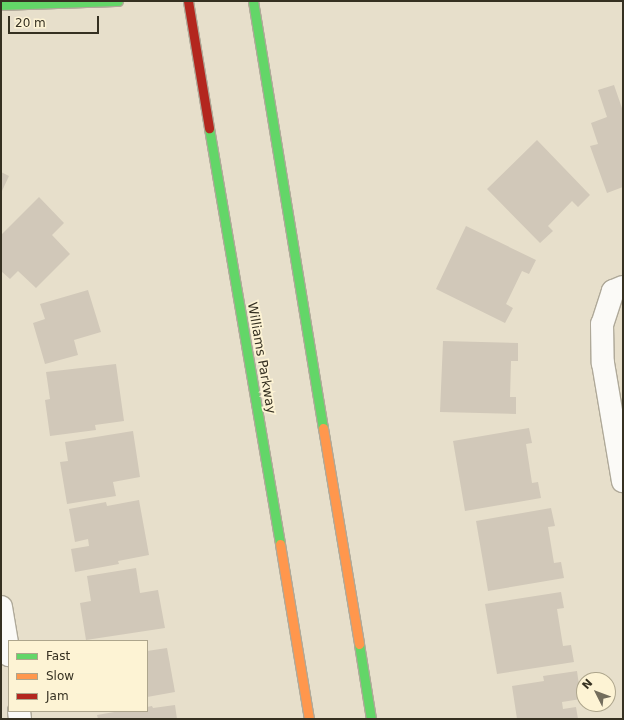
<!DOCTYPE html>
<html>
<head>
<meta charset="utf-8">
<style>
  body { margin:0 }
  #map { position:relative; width:624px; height:720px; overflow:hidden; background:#e7dfcb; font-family:"DejaVu Sans",sans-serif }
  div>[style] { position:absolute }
  .building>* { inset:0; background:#d1c8b9 }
  .roads { filter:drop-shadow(1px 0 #afa999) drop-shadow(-1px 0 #afa999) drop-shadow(0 1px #afa999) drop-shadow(0 -1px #afa999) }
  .street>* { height:22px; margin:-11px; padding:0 11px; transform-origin:11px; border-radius:11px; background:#fbfaf7 }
  .fast>* { height:9px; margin:-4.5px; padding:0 4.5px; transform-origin:4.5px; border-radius:4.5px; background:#63d668 }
  .slow>* { height:9px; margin:-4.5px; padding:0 4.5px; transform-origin:4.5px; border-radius:4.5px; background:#ff974d }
  .jam>* { height:9px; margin:-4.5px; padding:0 4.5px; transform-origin:4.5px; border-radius:4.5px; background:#b3261e }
  span { translate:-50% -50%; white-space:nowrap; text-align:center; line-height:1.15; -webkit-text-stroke:3.5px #fdf3d4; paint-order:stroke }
  .street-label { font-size:13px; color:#353021 }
  .frame { position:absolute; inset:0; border:2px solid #353021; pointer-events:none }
  .legend { position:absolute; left:8px; top:640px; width:140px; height:72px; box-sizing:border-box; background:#fdf3d4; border:1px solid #ada58c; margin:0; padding:5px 7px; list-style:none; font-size:12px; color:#353021 }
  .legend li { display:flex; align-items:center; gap:8px; height:20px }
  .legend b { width:20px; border:1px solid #ada58c }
  .north { position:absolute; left:576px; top:672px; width:40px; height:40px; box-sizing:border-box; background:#fdf3d4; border:1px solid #ada58c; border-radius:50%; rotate:312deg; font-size:11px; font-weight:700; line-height:16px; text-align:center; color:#353021 }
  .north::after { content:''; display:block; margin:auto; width:14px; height:18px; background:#736d5c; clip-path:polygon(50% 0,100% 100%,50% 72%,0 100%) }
  .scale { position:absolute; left:8px; top:16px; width:91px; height:18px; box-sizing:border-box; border:2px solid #353021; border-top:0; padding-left:5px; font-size:12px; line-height:14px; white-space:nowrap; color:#353021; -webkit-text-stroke:3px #fdf3d4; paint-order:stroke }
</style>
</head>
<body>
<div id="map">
  <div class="building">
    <i style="clip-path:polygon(614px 85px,623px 111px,623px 187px,607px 193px,590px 146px,598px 144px,591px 123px,607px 117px,598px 90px)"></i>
    <i style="clip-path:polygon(537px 140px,590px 195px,578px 207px,572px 201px,548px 226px,553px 231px,540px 243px,487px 189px)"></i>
    <i style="clip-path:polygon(1px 172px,9px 176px,1px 193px)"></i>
    <i style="clip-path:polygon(39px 197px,64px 223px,52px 235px,70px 254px,36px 288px,18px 271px,10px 279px,1px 271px,1px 235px)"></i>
    <i style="clip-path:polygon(466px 226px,536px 260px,529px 274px,522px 271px,506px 304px,513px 308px,505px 323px,436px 289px)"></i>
    <i style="clip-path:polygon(88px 290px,101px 332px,74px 340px,78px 355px,45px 364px,33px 323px,45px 319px,40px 304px)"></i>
    <i style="clip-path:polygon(443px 341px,518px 343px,518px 361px,511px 361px,510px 397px,516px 397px,516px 414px,440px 412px)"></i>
    <i style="clip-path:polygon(116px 364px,124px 421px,95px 425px,96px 430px,50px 436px,45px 400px,50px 399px,46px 372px)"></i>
    <i style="clip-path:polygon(529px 428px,532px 443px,526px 444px,532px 483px,538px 482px,541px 498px,465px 511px,453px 441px)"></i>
    <i style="clip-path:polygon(133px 431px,140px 477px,113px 482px,116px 496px,67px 504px,60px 462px,68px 461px,65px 442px)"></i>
    <i style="clip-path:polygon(139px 500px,149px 555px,118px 561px,119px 564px,75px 572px,71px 549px,89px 546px,88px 539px,75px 542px,69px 509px,106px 502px,107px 506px)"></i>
    <i style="clip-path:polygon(551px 508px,555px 526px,548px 527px,554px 563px,561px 562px,564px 578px,488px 591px,476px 521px)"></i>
    <i style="clip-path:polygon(136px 568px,140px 593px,158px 590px,165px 628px,86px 640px,80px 603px,91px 601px,87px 576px)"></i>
    <i style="clip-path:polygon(561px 592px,564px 608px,557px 609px,563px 646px,571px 645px,574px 662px,497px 674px,485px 604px)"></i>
    <i style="clip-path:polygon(167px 648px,175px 692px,147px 697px,147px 651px)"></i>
    <i style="clip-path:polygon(577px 671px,581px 699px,562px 702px,563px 709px,576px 707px,578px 719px,517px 719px,512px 686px,544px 681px,543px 676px)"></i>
    <i style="clip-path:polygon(175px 705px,177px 719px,98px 719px,97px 715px,120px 711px,147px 711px,147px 707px,152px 706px,153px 708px)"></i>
  </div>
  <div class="roads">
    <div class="street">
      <i style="left:623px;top:287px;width:11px;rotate:158deg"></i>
      <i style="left:613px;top:291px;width:35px;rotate:108deg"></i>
      <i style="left:602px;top:324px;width:39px;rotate:89deg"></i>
      <i style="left:603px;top:363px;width:120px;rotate:80.4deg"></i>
      <i style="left:1px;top:607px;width:49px;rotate:80.5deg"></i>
      <i style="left:19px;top:711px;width:8px;rotate:83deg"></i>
    </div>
    <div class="fast">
      <i style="left:253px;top:1px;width:433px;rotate:80.7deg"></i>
      <i style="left:1px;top:5px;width:117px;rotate:-2deg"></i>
      <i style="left:209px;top:128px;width:422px;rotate:80.3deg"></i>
      <i style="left:359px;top:644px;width:76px;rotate:80.9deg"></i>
    </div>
    <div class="slow">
      <i style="left:323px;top:428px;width:219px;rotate:80.5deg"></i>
      <i style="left:280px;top:544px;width:177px;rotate:80.6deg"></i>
    </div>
    <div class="jam">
      <i style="left:188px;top:1px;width:129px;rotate:80.6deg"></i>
    </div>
  </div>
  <div class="street-label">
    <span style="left:261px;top:358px;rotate:80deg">Williams Parkway</span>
  </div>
  <div class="frame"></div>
  <ul class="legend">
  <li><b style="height:5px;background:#63d668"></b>Fast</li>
  <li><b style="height:5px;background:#ff974d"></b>Slow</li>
  <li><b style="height:5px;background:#b3261e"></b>Jam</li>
  </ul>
  <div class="north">N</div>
  <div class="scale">20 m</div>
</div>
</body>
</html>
